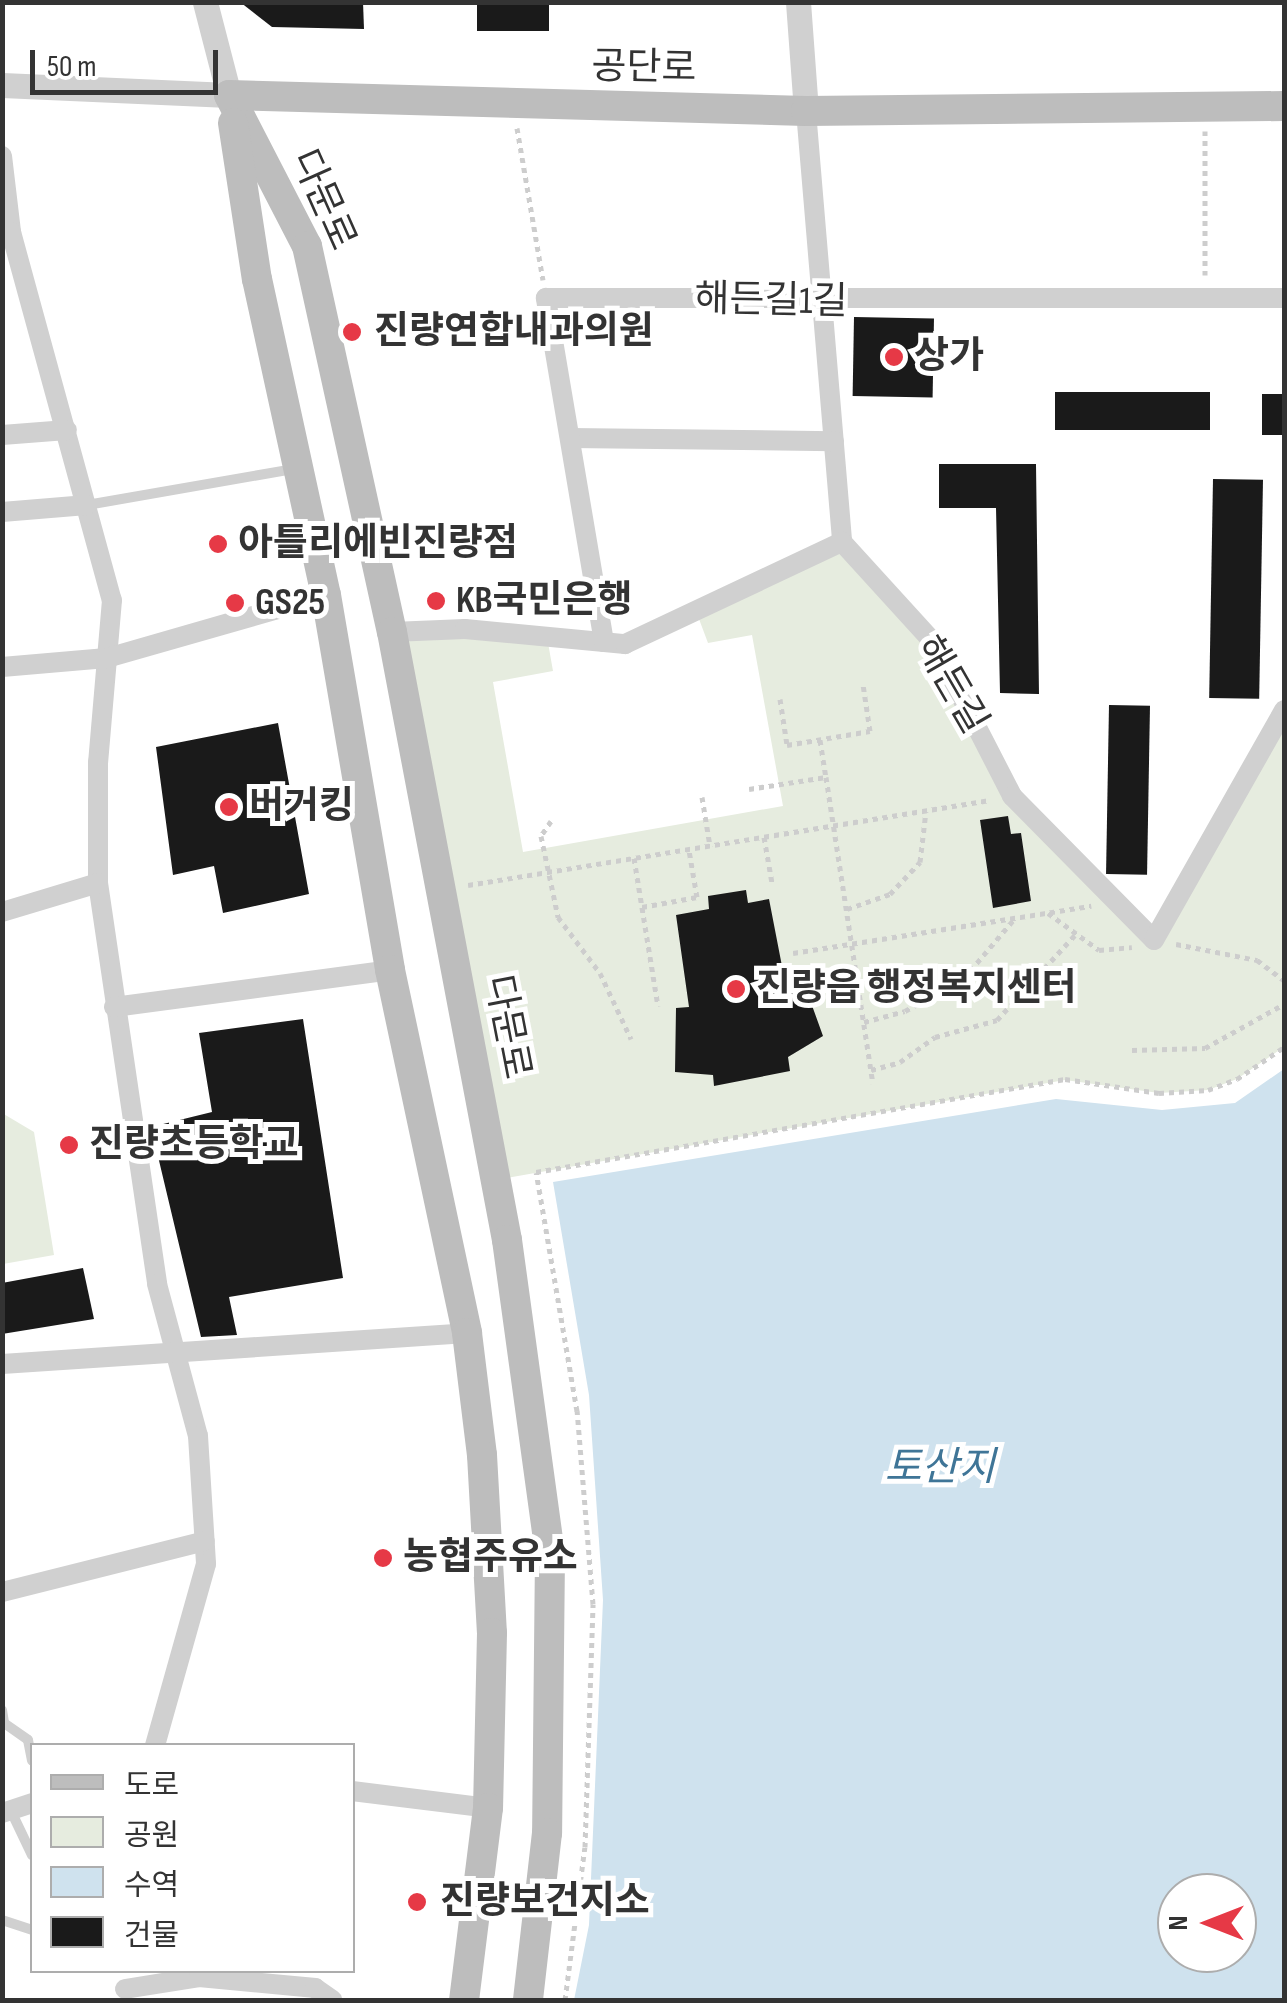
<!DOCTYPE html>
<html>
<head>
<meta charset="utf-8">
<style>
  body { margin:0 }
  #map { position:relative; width:1287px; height:2003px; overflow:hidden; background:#fff; font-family:"Sofia Sans Condensed","Noto Sans KR",sans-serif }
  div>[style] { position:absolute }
  .green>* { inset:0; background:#e6ecdf }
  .water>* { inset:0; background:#cfe2ee }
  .building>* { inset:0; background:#1a1a1a; transform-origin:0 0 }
  .path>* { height:5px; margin-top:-2.5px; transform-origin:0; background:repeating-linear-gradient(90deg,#cdcdcd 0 5px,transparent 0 10px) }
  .service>* { height:10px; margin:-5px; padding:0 5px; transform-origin:5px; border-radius:5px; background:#d0d0d0 }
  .minor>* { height:20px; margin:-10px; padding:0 10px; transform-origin:10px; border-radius:10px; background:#d0d0d0 }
  .tertiary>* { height:25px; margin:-12.5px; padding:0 12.5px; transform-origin:12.5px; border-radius:12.5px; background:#d0d0d0 }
  .secondary>* { height:30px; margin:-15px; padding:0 15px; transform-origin:15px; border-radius:15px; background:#bdbdbd }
  .dots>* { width:28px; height:28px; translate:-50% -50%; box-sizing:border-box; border:5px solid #fff; border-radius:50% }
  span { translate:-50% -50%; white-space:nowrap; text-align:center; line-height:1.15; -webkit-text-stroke:10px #fff; paint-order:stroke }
  .street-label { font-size:38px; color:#333 }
  .poi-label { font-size:38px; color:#333; font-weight:700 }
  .left { translate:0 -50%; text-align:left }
  .water-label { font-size:40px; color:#3f7597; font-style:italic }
  .frame { position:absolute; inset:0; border:5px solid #333; pointer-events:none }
  .legend { position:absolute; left:30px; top:1743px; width:325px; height:230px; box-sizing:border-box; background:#fff; border:2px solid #adadad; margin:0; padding:12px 18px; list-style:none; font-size:30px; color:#333 }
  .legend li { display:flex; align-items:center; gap:20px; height:50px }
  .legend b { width:50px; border:2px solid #adadad }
  .north { position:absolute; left:1157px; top:1873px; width:100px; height:100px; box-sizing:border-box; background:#fff; border:2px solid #adadad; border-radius:50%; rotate:270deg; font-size:28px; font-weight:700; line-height:40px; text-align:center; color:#333 }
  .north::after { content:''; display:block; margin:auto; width:35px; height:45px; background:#e63946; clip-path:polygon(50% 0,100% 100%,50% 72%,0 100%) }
  .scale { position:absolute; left:30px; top:50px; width:188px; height:45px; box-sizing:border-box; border:5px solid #333; border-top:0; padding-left:12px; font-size:30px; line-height:35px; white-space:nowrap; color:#333; -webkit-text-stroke:8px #fff; paint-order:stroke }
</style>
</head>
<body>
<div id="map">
  <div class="green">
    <i style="clip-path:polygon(842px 542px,933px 642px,1012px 796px,1154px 940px,1284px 710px,1284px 1047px,1237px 1079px,1208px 1090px,1159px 1093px,1065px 1080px,495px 1180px,392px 632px,547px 637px,553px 671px,493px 682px,523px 852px,783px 806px,752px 635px,708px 643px,696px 611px)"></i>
    <i style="clip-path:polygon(2px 1113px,34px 1132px,54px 1255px,3px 1264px)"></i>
  </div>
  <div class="water">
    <i style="clip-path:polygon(evenodd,1284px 1069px,1284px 2000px,574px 2000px,589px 1925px,603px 1600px,589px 1395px,553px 1182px,1056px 1099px,1162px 1110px,1235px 1103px,1284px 1069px,1177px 1893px,1237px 1893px,1237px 1953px,1177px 1953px,1177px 1893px)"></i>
  </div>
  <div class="building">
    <i style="clip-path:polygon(240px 2px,363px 2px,364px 29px,272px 27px)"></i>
    <i style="left:477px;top:2px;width:72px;height:29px"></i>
    <i style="left:854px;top:317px;width:80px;height:79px;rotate:1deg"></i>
    <i style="left:1055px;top:392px;width:155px;height:38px"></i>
    <i style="left:1262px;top:394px;width:22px;height:41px"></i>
    <i style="clip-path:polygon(939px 464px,1036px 464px,1039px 694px,1000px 693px,996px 508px,939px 508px)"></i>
    <i style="left:1213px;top:479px;width:50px;height:219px;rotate:1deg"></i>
    <i style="left:1109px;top:705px;width:41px;height:169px;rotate:1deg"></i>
    <i style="clip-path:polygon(278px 723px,309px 894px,223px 913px,214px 866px,173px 875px,156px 747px)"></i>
    <i style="clip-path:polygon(1008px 816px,1011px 834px,1021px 833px,1031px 901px,993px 908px,980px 820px)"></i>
    <i style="clip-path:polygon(746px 890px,748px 903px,769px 899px,787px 992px,805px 986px,823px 1036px,788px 1057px,790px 1071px,714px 1086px,713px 1075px,675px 1072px,676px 1008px,689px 1007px,676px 915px,709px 909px,708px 896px)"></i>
    <i style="clip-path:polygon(303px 1019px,343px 1278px,229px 1297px,237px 1335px,201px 1337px,151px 1127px,212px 1112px,199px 1033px)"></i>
    <i style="clip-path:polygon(83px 1268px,94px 1319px,2px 1334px,2px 1283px)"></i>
  </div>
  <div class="path">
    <i style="left:517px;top:128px;width:154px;rotate:80.3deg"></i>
    <i style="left:1205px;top:275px;width:144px;rotate:-90deg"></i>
    <i style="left:780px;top:699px;width:47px;rotate:81.3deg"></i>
    <i style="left:787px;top:745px;width:84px;rotate:-9.6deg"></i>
    <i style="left:870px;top:731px;width:48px;rotate:-98.5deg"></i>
    <i style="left:820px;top:740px;width:37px;rotate:81deg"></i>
    <i style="left:749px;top:789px;width:78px;rotate:-8.9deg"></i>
    <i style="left:826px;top:777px;width:310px;rotate:81.3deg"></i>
    <i style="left:702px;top:797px;width:50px;rotate:80.7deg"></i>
    <i style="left:551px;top:821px;width:18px;rotate:124deg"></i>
    <i style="left:541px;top:836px;width:83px;rotate:78.1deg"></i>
    <i style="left:558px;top:917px;width:70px;rotate:53.1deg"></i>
    <i style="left:600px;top:973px;width:73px;rotate:64.8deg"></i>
    <i style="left:764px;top:837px;width:47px;rotate:80.1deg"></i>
    <i style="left:634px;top:858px;width:150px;rotate:80.8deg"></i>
    <i style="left:468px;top:885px;width:529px;rotate:-9.25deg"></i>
    <i style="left:642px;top:907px;width:56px;rotate:-10.3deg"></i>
    <i style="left:697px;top:897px;width:48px;rotate:-99.7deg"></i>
    <i style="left:847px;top:909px;width:46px;rotate:-19.2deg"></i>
    <i style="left:890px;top:894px;width:44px;rotate:-46.8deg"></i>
    <i style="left:920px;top:862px;width:51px;rotate:-83.3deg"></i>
    <i style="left:1048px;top:913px;width:63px;rotate:36deg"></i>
    <i style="left:1099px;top:950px;width:33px;rotate:-5deg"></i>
    <i style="left:1176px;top:944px;width:83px;rotate:11.2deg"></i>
    <i style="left:1257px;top:960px;width:34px;rotate:37deg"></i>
    <i style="left:793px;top:953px;width:302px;rotate:-9deg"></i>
    <i style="left:864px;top:1022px;width:42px;rotate:-15deg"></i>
    <i style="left:905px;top:1011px;width:68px;rotate:-29.2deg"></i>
    <i style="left:964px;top:978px;width:79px;rotate:-49.6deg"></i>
    <i style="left:1132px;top:1050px;width:73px;rotate:-1.6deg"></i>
    <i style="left:1205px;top:1048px;width:90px;rotate:-29.1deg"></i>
    <i style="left:871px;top:1070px;width:30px;rotate:-15deg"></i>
    <i style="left:900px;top:1062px;width:43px;rotate:-35.5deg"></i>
    <i style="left:935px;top:1037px;width:64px;rotate:-15.3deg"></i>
    <i style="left:997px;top:1020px;width:115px;rotate:-47.5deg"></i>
    <i style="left:565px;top:2000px;width:154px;rotate:-82.6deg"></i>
    <i style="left:585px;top:1847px;width:243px;rotate:-88.1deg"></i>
    <i style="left:593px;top:1604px;width:194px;rotate:-94.7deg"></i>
    <i style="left:577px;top:1411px;width:242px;rotate:-99.7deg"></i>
    <i style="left:536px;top:1172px;width:537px;rotate:-9.97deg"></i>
    <i style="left:1065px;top:1079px;width:95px;rotate:8.5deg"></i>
    <i style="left:1159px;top:1093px;width:49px;rotate:-3.5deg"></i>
    <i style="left:1208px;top:1090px;width:31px;rotate:-21deg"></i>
    <i style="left:1237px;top:1079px;width:57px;rotate:-34.2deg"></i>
  </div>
  <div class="service">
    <i style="left:87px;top:505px;width:209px;rotate:-9.9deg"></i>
    <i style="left:2px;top:1710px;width:13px;rotate:81deg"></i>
    <i style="left:4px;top:1723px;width:29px;rotate:35deg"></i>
    <i style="left:28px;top:1740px;width:21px;rotate:79deg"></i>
    <i style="left:11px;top:1811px;width:49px;rotate:64.5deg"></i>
    <i style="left:2px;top:1920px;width:32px;rotate:18deg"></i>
  </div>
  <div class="minor">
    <i style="left:806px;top:111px;width:433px;rotate:85.2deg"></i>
    <i style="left:2px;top:156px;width:77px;rotate:83.2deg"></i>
    <i style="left:11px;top:232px;width:382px;rotate:74.7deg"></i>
    <i style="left:112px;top:600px;width:163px;rotate:94.9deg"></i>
    <i style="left:98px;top:762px;width:121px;rotate:90deg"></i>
    <i style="left:98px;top:883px;width:405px;rotate:81.6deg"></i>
    <i style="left:157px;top:1284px;width:157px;rotate:74.9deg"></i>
    <i style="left:198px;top:1436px;width:128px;rotate:86.4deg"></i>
    <i style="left:206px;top:1564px;width:189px;rotate:105.7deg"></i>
    <i style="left:2px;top:435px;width:65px;rotate:-4.4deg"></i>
    <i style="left:570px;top:438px;width:264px;rotate:0.7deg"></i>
    <i style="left:2px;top:512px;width:85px;rotate:-4.7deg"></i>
    <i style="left:842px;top:542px;width:135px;rotate:47.7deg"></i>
    <i style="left:933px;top:642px;width:173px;rotate:62.8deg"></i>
    <i style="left:1012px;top:796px;width:202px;rotate:45.4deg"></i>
    <i style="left:1154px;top:940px;width:264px;rotate:-60.5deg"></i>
    <i style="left:392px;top:632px;width:73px;rotate:-2.4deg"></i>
    <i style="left:465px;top:629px;width:161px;rotate:5.4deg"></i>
    <i style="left:625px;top:644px;width:240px;rotate:-25.2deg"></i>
    <i style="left:604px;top:642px;width:349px;rotate:-99.6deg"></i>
    <i style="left:546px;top:298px;width:738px"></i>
    <i style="left:2px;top:667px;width:105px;rotate:-4.9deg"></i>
    <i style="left:107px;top:658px;width:228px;rotate:-16deg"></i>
    <i style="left:2px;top:912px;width:100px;rotate:-16.8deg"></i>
    <i style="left:114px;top:1007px;width:278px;rotate:-7.6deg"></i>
    <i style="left:2px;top:1364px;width:466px;rotate:-3.8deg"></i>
    <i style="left:2px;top:1592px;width:209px;rotate:-14.1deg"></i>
    <i style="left:352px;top:1791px;width:137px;rotate:7.1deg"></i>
    <i style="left:2px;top:1813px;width:32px;rotate:-18deg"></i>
    <i style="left:125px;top:1989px;width:75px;rotate:-9.2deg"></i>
    <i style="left:199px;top:1977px;width:117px;rotate:5.4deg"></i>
    <i style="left:315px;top:1988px;width:21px;rotate:35deg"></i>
  </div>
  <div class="tertiary">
    <i style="left:798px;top:2px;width:109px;rotate:85.8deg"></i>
    <i style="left:2px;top:85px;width:227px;rotate:2.5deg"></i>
    <i style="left:229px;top:95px;width:96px;rotate:-104.5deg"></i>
  </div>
  <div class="secondary">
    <i style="left:229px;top:95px;width:170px;rotate:62.7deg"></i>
    <i style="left:307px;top:246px;width:395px;rotate:77.6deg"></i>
    <i style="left:392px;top:632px;width:619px;rotate:79.29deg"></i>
    <i style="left:507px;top:1240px;width:318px;rotate:82.2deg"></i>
    <i style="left:550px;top:1555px;width:278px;rotate:90.6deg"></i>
    <i style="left:547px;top:1833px;width:168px;rotate:96.5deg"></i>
    <i style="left:229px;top:95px;width:577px;rotate:1.59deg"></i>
    <i style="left:806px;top:111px;width:478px;rotate:-0.6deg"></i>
    <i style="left:233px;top:123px;width:158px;rotate:81.3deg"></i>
    <i style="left:257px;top:279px;width:323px;rotate:77.7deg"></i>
    <i style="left:326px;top:595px;width:380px;rotate:80.3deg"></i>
    <i style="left:390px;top:970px;width:371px;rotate:78deg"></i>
    <i style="left:467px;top:1333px;width:123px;rotate:83deg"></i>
    <i style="left:482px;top:1455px;width:178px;rotate:86.8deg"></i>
    <i style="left:492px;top:1633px;width:175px;rotate:91.3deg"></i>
    <i style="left:488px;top:1808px;width:193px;rotate:97.1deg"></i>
  </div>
  <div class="dots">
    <i style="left:352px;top:332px;background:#e63946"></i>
    <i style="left:894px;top:357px;background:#e63946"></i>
    <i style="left:218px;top:544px;background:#e63946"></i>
    <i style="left:436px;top:601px;background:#e63946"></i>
    <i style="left:235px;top:603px;background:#e63946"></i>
    <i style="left:229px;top:807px;background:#e63946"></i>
    <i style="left:736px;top:989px;background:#e63946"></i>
    <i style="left:69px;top:1145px;background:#e63946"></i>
    <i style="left:383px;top:1558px;background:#e63946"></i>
    <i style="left:417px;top:1902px;background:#e63946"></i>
  </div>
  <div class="street-label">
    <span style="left:644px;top:68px;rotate:1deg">공단로</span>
    <span style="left:323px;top:200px;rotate:66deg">다문로</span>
    <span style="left:771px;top:301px;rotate:1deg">해든길1길</span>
    <span style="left:951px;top:685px;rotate:60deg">해든길</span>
    <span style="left:507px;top:1027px;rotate:79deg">다문로</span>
  </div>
  <div class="poi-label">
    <span class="left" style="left:374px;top:332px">진량연합내과의원</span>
    <span class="left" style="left:914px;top:357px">상가</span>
    <span class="left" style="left:238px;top:544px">아틀리에빈진량점</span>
    <span class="left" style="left:456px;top:601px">KB국민은행</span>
    <span class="left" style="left:255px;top:603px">GS25</span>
    <span class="left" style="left:249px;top:807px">버거킹</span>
    <span class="left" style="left:756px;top:989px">진량읍 행정복지센터</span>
    <span class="left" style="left:89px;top:1145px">진량초등학교</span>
    <span class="left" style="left:403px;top:1558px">농협주유소</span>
    <span class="left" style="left:440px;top:1902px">진량보건지소</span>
  </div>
  <div class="water-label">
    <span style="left:940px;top:1468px">토산지</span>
  </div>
  <div class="frame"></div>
  <ul class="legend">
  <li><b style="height:12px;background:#bdbdbd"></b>도로</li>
  <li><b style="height:28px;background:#e6ecdf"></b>공원</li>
  <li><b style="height:28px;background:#cfe2ee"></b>수역</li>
  <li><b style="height:28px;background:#1a1a1a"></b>건물</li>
  </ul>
  <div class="north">N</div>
  <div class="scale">50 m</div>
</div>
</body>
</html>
